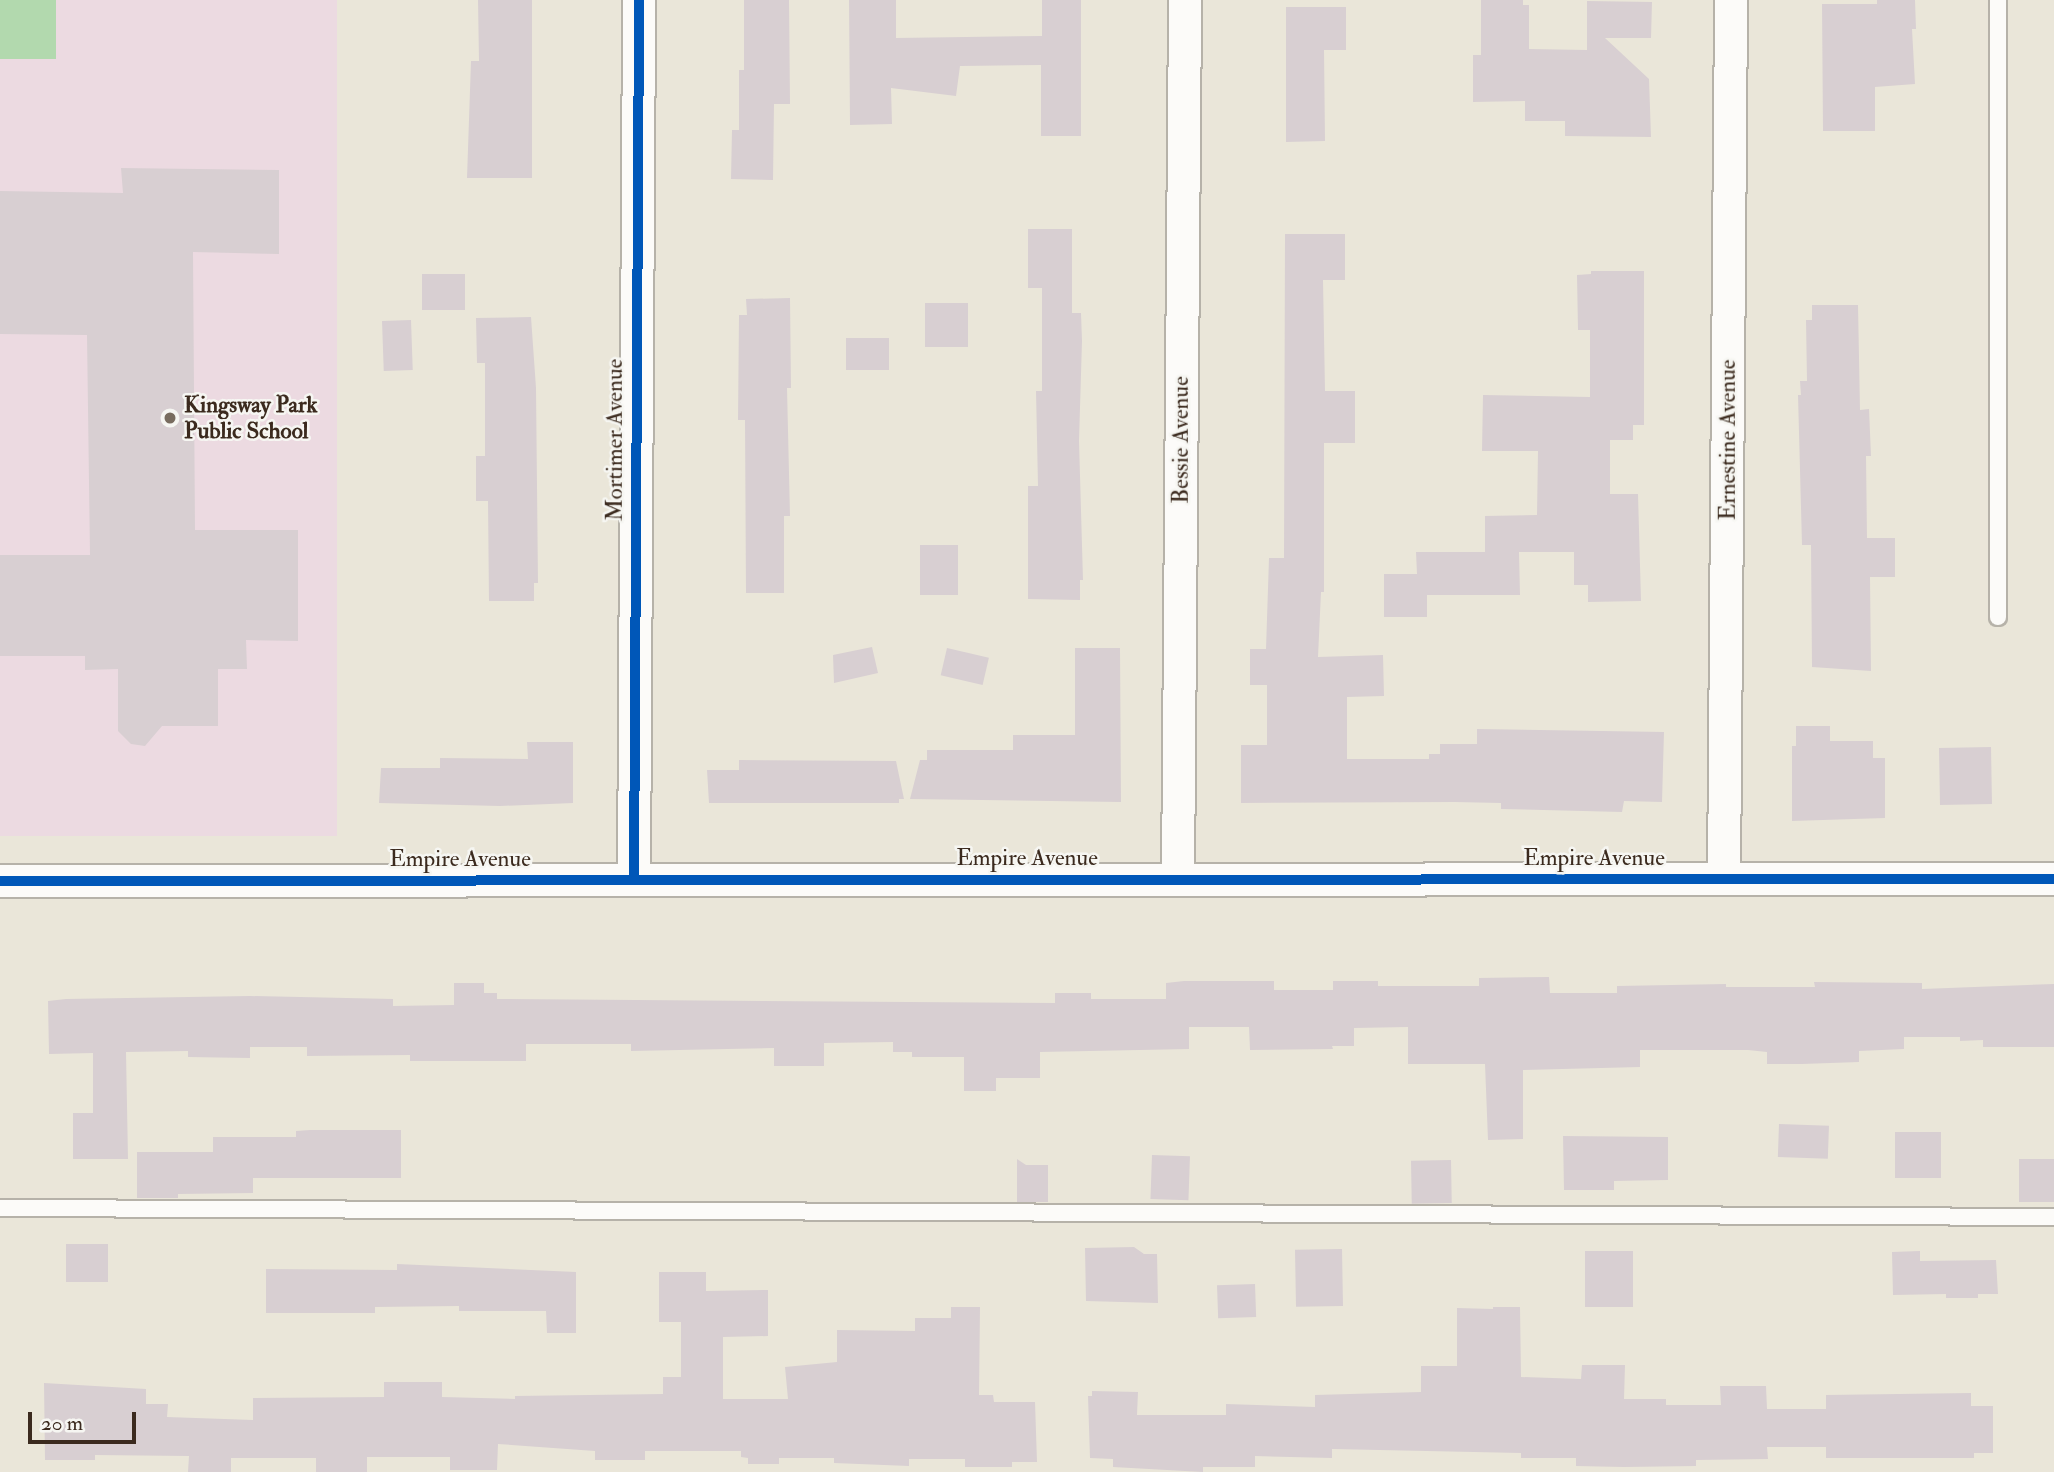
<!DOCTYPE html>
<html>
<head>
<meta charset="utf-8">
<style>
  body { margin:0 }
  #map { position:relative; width:2054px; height:1472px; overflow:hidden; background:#eae6d9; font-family:"IM FELL Double Pica",serif }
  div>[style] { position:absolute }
  .built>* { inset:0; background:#ecdae1; transform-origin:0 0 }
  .green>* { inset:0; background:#b2d9ae; transform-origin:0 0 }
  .building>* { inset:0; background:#d8cfd2; transform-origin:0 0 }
  .roads { filter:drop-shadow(2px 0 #b6b2a9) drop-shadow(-2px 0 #b6b2a9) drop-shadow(0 2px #b6b2a9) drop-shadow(0 -2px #b6b2a9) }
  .service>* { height:16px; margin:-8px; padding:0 8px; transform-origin:8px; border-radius:8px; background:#fcfbf9 }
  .minor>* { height:32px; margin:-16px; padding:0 16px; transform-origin:16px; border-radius:16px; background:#fcfbf9 }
  .cycleway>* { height:10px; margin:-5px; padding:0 5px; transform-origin:5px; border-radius:5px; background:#0057b8 }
  .dots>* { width:19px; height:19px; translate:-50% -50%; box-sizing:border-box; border:4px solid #f6f6f2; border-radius:50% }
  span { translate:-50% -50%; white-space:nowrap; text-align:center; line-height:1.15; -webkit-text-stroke:5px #f6f6f2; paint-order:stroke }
  .poi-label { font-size:23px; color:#3b2a1e; font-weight:700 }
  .left { translate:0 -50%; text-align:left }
  .street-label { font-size:23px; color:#3b2a1e }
  .scale { position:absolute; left:28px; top:1412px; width:108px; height:32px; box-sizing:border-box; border:4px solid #3b2a1e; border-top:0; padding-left:9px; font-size:21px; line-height:24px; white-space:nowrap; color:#3b2a1e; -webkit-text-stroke:5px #f6f6f2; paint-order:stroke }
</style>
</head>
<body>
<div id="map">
  <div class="built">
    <i style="left:0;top:0;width:337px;height:836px"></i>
  </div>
  <div class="green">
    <i style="left:0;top:0;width:56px;height:59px"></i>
  </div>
  <div class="building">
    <i style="clip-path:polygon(478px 0,532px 0,532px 178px,467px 178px,471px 61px,479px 61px)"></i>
    <i style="clip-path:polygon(744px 0,789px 0,790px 104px,774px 104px,773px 180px,731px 179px,732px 130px,739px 130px,739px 70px,744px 70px)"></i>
    <i style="clip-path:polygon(849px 0,896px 0,896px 38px,1042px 36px,1042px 0,1081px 0,1081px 136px,1041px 136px,1041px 65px,960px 66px,956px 96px,891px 88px,892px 124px,850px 125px)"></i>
    <i style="clip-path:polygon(1481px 0,1523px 0,1523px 5px,1529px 5px,1529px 49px,1587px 50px,1587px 1px,1652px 2px,1651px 38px,1605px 38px,1649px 79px,1651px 137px,1565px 136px,1565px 121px,1525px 121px,1525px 101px,1473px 102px,1473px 55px,1481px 55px)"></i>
    <i style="clip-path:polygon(1877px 0,1915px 0,1916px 29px,1912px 29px,1915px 84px,1875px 87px,1875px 131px,1823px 131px,1822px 4px,1877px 4px)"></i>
    <i style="clip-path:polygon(1286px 7px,1346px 7px,1346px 50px,1324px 50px,1325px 141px,1286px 142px)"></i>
    <i style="clip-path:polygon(121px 168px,279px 170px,279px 254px,193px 252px,195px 530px,298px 530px,298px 641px,246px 640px,247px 669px,218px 669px,218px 726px,162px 726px,145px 746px,131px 744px,118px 731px,118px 669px,85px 670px,85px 656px,0 656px,0 555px,90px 555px,87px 335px,0 334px,0 191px,123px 193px)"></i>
    <i style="clip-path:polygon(1028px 229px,1072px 229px,1072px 313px,1081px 313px,1082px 341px,1079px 441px,1083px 580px,1080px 580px,1080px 600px,1028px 599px,1028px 486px,1038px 486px,1036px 391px,1042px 391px,1042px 288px,1028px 288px)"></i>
    <i style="clip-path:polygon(1285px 234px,1345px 234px,1345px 280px,1323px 280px,1325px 391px,1355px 391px,1355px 443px,1324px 443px,1324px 592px,1321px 592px,1318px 657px,1383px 655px,1384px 696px,1347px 697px,1347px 759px,1429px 759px,1429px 754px,1440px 754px,1440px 744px,1477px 744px,1477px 729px,1664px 732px,1662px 802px,1624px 801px,1622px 812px,1501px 809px,1501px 803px,1455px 802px,1241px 803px,1241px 745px,1267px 745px,1267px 685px,1250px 685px,1250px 649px,1266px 649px,1269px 558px,1284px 558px)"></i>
    <i style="clip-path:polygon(1591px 271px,1644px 271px,1644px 425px,1633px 425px,1633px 440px,1610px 440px,1610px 494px,1638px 494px,1641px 601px,1588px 602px,1588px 585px,1574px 585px,1574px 552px,1519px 552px,1520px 595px,1427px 595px,1427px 617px,1384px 617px,1384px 574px,1417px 574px,1416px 552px,1485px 552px,1485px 516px,1537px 515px,1538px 451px,1482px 451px,1483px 395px,1590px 397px,1590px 330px,1578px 330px,1577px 275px,1591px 274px)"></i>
    <i style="left:422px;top:274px;width:43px;height:36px"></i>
    <i style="clip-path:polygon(790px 298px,791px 388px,787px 388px,790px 516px,784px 516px,784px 593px,746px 593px,745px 420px,738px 420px,739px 315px,747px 315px,746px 299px)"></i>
    <i style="left:968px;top:303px;width:44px;height:43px;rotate:90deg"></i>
    <i style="clip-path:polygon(1812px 305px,1858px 305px,1860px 410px,1869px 409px,1871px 456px,1866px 456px,1867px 538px,1895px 538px,1895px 577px,1870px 577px,1871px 671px,1812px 667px,1811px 545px,1802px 545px,1798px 395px,1801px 395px,1800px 381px,1807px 381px,1806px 320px,1812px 320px)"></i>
    <i style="clip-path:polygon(531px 317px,536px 388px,538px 583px,534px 583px,534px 601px,489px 601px,488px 501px,476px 501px,476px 456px,485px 456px,485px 363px,477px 363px,476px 318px)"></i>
    <i style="left:411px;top:320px;width:50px;height:29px;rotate:88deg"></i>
    <i style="left:846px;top:338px;width:43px;height:32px"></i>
    <i style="left:920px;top:545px;width:38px;height:50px"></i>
    <i style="clip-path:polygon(872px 647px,878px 673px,834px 683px,833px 655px)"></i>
    <i style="left:947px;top:648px;width:43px;height:28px;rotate:13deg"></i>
    <i style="clip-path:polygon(1075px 648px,1120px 648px,1121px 802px,910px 799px,920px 760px,927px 760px,927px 750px,1013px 750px,1013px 735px,1075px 735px)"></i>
    <i style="clip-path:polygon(1796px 726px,1830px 726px,1830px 741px,1873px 741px,1873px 758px,1885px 758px,1885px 818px,1792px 821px,1792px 746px,1796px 746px)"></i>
    <i style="clip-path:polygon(527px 742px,573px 742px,573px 803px,500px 806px,379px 803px,381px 768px,440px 768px,440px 758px,528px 759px)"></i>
    <i style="left:1991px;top:747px;width:57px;height:52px;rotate:89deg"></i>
    <i style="clip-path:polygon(739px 760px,896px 761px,904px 799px,899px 799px,899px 803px,709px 803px,707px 770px,739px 770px)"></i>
    <i style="clip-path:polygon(1549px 977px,1550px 993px,1617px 993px,1617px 986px,1726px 984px,1726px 987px,1815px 987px,1814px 982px,1922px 983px,1922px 989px,2054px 984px,2054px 1047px,1983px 1047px,1983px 1040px,1960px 1041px,1960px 1037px,1904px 1037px,1904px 1049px,1859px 1051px,1859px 1062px,1802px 1064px,1767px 1064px,1767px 1052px,1748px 1050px,1640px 1050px,1640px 1067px,1523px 1070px,1523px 1139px,1488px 1140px,1485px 1064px,1408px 1064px,1408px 1027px,1354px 1028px,1354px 1046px,1332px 1046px,1333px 1049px,1250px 1050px,1249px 1027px,1189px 1027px,1189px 1049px,1040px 1052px,1040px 1078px,996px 1078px,996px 1091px,964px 1091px,964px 1057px,912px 1057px,912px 1052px,893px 1052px,893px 1042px,824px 1043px,824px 1066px,774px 1066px,774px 1048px,631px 1051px,631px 1044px,526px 1044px,526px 1061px,410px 1061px,410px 1055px,307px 1056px,307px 1047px,250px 1047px,250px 1058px,188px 1057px,188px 1051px,126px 1052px,128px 1159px,73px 1159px,73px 1113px,93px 1113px,93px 1053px,49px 1054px,48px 1001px,66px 999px,250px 996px,393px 999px,393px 1006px,454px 1005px,454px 983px,484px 983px,484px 993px,497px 993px,497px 999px,1055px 1003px,1055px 993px,1091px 993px,1091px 999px,1166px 999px,1166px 983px,1184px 981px,1274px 981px,1274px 990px,1333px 990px,1333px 981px,1378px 981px,1378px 986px,1479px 986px,1479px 978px)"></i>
    <i style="left:1779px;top:1124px;width:50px;height:33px;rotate:2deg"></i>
    <i style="clip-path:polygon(310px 1130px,401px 1130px,401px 1178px,253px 1178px,253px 1193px,178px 1194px,178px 1198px,137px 1198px,137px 1152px,213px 1152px,213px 1137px,296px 1137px,296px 1131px)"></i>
    <i style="left:1895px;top:1132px;width:46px;height:46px"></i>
    <i style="clip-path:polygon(1563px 1136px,1668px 1137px,1668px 1180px,1614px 1181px,1614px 1190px,1564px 1190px)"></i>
    <i style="left:1152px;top:1155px;width:38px;height:44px;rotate:2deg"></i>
    <i style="clip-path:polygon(1017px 1159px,1026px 1165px,1048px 1165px,1048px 1202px,1017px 1202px)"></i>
    <i style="left:2019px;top:1159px;width:35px;height:43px"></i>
    <i style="left:1451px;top:1160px;width:43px;height:40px;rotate:89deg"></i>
    <i style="left:66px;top:1244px;width:42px;height:38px"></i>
    <i style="clip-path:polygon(1134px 1247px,1144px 1254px,1157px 1254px,1158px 1303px,1086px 1301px,1085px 1248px)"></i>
    <i style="left:1342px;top:1249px;width:57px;height:47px;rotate:89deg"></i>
    <i style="left:1633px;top:1251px;width:56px;height:48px;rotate:90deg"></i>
    <i style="clip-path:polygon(1920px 1251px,1920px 1261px,1996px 1260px,1998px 1294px,1978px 1294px,1978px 1298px,1946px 1298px,1946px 1294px,1893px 1295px,1892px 1252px)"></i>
    <i style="clip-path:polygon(397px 1264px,576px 1272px,576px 1333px,547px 1333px,546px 1311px,459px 1311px,459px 1306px,375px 1307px,375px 1313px,266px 1313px,266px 1269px,397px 1270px)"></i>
    <i style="clip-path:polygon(659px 1272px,706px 1272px,706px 1291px,768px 1290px,768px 1336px,723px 1337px,723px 1399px,788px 1399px,785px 1367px,837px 1362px,837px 1330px,915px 1331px,915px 1318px,951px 1318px,951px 1307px,980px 1307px,979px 1395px,993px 1395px,994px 1402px,1035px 1402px,1037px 1462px,1012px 1462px,1012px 1467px,965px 1467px,965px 1459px,909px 1459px,909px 1466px,834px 1463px,834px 1458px,779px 1458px,779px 1464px,748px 1464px,748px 1458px,741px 1457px,741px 1451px,645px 1451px,645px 1460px,595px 1460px,595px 1451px,498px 1444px,497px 1470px,450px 1470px,450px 1457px,367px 1457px,367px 1472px,316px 1472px,316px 1458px,231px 1458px,231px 1472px,188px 1472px,189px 1456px,95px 1455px,95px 1460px,45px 1460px,44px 1383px,146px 1389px,146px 1404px,168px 1404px,167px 1417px,253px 1420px,253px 1398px,384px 1397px,384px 1382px,442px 1382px,442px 1397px,515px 1399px,515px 1396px,663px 1394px,663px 1377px,681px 1377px,681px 1322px,659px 1322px)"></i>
    <i style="left:1255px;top:1284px;width:33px;height:38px;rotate:88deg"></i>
    <i style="clip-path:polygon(1493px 1307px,1520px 1307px,1521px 1377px,1581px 1379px,1582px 1365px,1625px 1365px,1624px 1399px,1666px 1399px,1666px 1405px,1721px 1405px,1720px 1386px,1766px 1386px,1767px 1409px,1826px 1409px,1826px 1395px,1971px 1393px,1971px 1406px,1993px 1406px,1993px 1453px,1974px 1453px,1974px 1458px,1826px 1458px,1826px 1447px,1767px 1447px,1768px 1459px,1696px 1460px,1696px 1466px,1624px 1467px,1576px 1466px,1576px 1458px,1521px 1458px,1521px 1453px,1332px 1449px,1332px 1458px,1255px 1456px,1255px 1467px,1203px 1467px,1203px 1472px,1113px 1467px,1113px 1459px,1090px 1458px,1088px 1396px,1092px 1396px,1092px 1391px,1138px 1392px,1137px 1415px,1226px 1415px,1226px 1404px,1315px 1407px,1315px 1395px,1421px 1392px,1421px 1366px,1457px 1366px,1457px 1308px,1493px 1309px)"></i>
  </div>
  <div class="roads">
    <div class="service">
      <i style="left:1998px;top:617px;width:617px;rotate:-90deg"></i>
      <i style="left:0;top:1208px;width:2054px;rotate:0.25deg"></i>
    </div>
    <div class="minor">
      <i style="left:1178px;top:879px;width:879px;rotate:-89.54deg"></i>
      <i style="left:1724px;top:879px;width:879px;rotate:-89.54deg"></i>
      <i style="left:634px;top:880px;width:880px;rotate:-89.67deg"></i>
      <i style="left:0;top:881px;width:2054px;rotate:-0.06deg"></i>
    </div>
  </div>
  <div class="cycleway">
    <i style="left:634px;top:880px;width:880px;rotate:-89.67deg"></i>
    <i style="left:0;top:881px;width:2054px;rotate:-0.06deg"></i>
  </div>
  <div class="dots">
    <i style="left:170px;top:418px;background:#786c5f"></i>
  </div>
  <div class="poi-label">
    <span class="left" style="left:184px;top:418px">Kingsway Park<br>Public School</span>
  </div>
  <div class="street-label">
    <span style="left:615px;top:440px;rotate:-90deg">Mortimer Avenue</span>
    <span style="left:1181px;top:440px;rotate:-90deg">Bessie Avenue</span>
    <span style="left:1728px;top:440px;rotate:-90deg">Ernestine Avenue</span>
    <span style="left:1027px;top:858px">Empire Avenue</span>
    <span style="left:1594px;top:858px">Empire Avenue</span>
    <span style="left:460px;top:859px">Empire Avenue</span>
  </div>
  <div class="scale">20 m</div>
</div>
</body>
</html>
